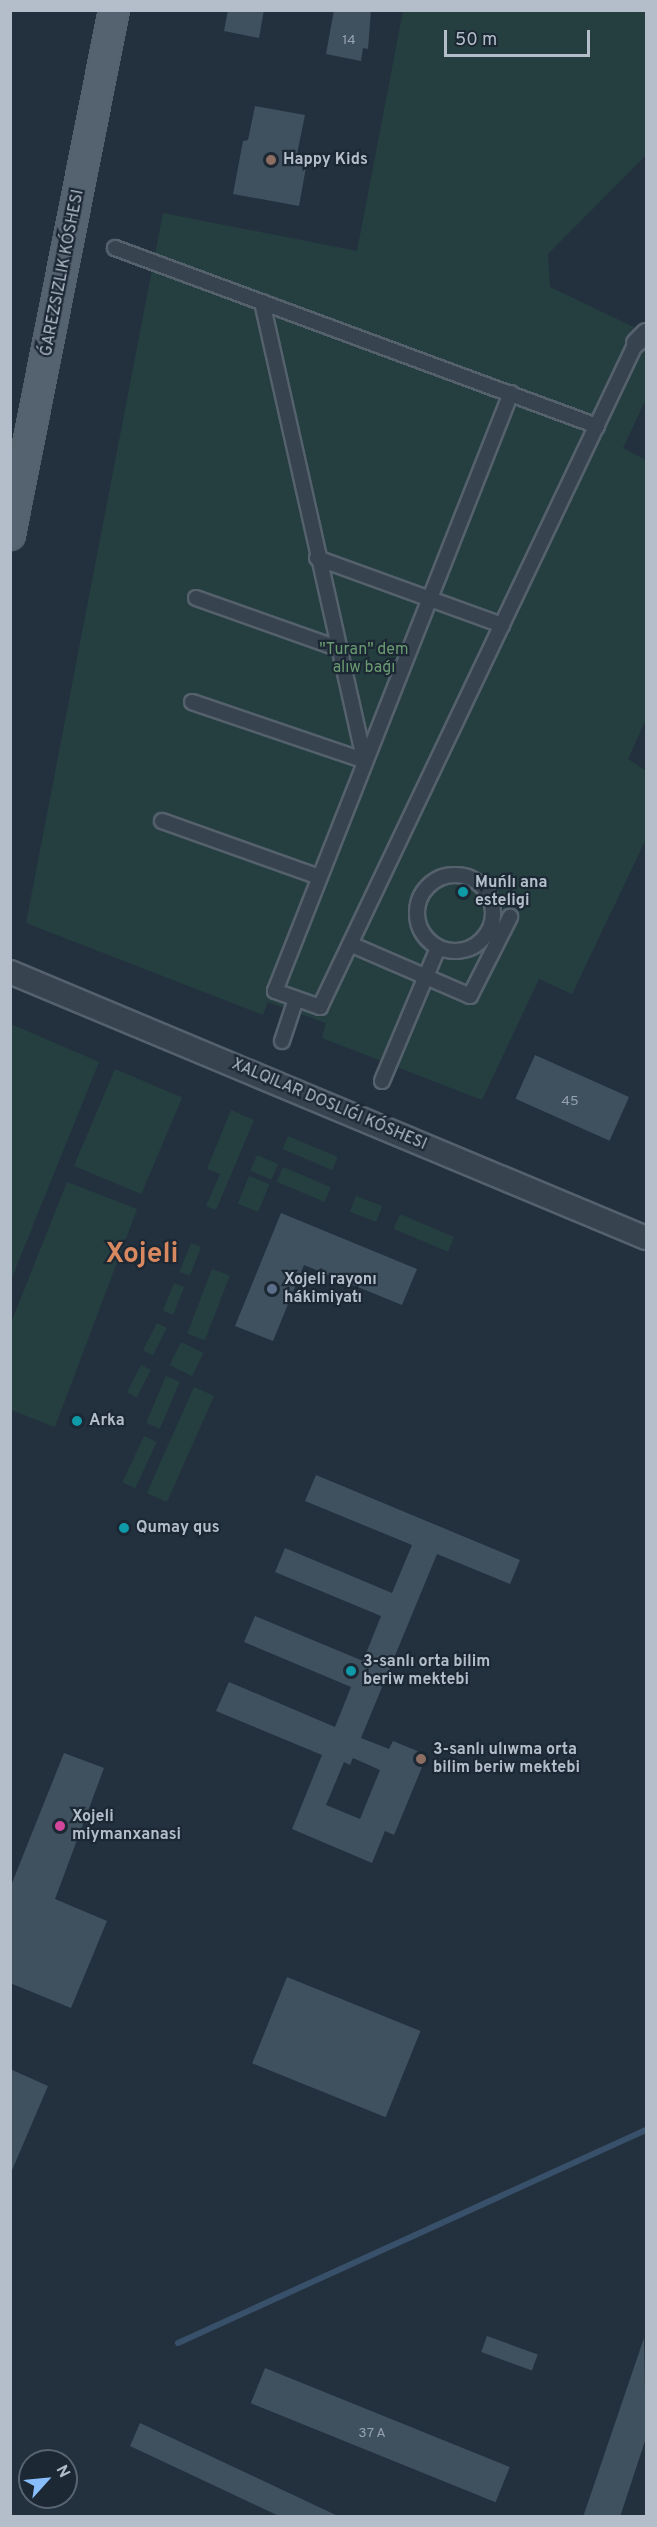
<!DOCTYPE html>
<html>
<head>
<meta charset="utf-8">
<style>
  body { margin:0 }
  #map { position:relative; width:657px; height:2527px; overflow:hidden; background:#23313f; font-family:Overpass,sans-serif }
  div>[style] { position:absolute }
  .green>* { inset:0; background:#253f40; transform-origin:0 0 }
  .stream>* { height:6px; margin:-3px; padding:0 3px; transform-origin:3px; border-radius:3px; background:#385069 }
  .building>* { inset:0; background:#3f505e; transform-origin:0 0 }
  .roads { filter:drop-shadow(2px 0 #55616d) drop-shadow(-2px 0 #55616d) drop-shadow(0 2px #55616d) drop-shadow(0 -2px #55616d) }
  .pedestrian>* { height:14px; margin:-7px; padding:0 7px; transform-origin:7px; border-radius:7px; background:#37434f }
  .pedestrian>.ring { margin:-7px; padding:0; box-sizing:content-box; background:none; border:14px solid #37434f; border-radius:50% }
  .minor>* { height:18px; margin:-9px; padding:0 9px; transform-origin:9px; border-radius:9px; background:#37434f }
  .tertiary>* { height:22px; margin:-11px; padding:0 11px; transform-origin:11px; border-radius:11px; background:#37434f }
  .primary>* { height:28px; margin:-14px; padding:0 14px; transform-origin:14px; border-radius:14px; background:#55626f }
  .dots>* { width:16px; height:16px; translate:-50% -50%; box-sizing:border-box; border:3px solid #1c2834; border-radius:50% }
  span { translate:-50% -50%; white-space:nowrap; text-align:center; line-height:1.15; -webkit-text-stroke:4.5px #1c2834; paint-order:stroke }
  .number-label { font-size:14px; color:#96a2af }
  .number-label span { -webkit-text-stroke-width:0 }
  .poi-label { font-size:16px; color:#b3beca; font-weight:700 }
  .left { translate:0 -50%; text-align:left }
  .street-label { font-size:16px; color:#b3beca }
  .park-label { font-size:16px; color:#6a9b71 }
  .town-label { font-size:28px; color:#d88960; font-weight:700 }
  .frame { position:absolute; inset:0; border:12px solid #b3beca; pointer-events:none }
  .north { position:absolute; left:18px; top:2449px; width:60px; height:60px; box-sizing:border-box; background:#1c2834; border:2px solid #586470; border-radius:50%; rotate:63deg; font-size:16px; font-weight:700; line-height:24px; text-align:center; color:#b3beca }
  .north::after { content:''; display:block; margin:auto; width:21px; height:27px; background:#87befb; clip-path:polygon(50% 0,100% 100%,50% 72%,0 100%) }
  .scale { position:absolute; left:444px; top:30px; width:146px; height:27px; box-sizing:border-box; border:3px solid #b3beca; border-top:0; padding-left:8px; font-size:18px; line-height:21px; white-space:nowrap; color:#b3beca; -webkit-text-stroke:4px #1c2834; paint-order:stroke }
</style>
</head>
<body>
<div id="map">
  <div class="green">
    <i style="clip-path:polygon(403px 11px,646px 11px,646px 155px,548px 254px,550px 287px,646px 333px,646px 399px,623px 448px,646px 460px,646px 719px,628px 759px,646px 771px,646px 839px,572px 994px,539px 979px,482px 1100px,322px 1038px,326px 1023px,268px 1002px,263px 1015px,26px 923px,163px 213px,357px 251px)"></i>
    <i style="clip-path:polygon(11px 1024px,99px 1062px,11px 1280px)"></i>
    <i style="left:115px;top:1069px;width:73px;height:105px;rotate:23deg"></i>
    <i style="clip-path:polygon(231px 1110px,254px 1120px,216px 1210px,206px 1206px,220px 1174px,207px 1169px)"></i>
    <i style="left:288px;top:1136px;width:54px;height:14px;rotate:23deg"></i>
    <i style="left:257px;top:1155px;width:23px;height:17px;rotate:23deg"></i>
    <i style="left:283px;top:1167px;width:52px;height:16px;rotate:23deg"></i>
    <i style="left:249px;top:1176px;width:22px;height:30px;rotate:22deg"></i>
    <i style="clip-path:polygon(67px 1182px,137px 1209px,55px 1427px,11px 1410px,11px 1323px)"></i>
    <i style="left:356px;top:1196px;width:28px;height:17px;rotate:21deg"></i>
    <i style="left:400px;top:1214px;width:59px;height:16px;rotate:23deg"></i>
    <i style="left:191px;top:1243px;width:11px;height:31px;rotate:22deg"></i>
    <i style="left:212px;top:1269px;width:19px;height:69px;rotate:21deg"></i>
    <i style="left:174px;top:1283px;width:11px;height:30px;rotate:22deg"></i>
    <i style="left:157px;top:1323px;width:11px;height:31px;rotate:27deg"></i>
    <i style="left:181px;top:1342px;width:25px;height:26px;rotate:26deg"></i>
    <i style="left:141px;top:1365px;width:11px;height:31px;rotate:27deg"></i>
    <i style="left:166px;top:1376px;width:15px;height:51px;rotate:23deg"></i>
    <i style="left:194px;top:1387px;width:22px;height:116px;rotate:24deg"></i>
    <i style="left:144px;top:1436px;width:14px;height:51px;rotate:25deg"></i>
  </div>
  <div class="stream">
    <i style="left:178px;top:2343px;width:514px;rotate:-24.47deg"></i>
  </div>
  <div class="building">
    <i style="clip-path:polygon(228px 10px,264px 10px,259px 38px,224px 31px)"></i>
    <i style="clip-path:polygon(334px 10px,371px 10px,368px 49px,363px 48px,361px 61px,326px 54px)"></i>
    <i style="clip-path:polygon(255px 106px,305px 115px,297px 154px,308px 156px,299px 206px,233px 194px,243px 141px,248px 140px)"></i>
    <i style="left:535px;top:1055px;width:103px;height:48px;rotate:24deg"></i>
    <i style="clip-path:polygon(281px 1213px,417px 1269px,402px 1305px,304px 1265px,273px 1341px,235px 1326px)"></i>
    <i style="clip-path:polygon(evenodd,316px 1475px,520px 1560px,510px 1584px,437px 1554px,361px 1738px,389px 1749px,393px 1741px,427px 1755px,394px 1835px,385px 1831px,372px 1863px,292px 1829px,322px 1755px,216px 1711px,229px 1682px,335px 1727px,351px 1687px,244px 1642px,255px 1616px,363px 1661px,381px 1616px,275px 1572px,285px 1548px,392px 1593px,412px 1545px,305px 1501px,316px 1475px,353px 1758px,380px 1770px,360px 1819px,326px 1805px,344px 1762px,350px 1765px,353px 1758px)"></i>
    <i style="clip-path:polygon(64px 1753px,104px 1768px,55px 1899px,107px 1921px,71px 2008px,10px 1983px,10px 1888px)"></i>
    <i style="left:287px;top:1977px;width:144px;height:93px;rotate:22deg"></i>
    <i style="clip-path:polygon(10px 2069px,48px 2086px,10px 2175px)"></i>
    <i style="left:487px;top:2336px;width:54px;height:17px;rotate:20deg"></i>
    <i style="clip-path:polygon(644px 2338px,646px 2438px,620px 2517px,583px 2517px)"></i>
    <i style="left:265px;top:2368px;width:264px;height:38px;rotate:22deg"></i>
    <i style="clip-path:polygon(140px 2423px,340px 2517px,281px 2517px,130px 2446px)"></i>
  </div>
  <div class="roads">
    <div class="pedestrian">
      <i style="left:115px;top:248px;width:514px;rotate:20.27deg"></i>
      <i style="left:262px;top:302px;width:470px;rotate:77.4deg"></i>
      <i style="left:511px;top:393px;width:643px;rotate:111.54deg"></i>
      <i style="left:275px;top:991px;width:48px;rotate:19.6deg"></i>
      <i style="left:320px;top:1007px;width:735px;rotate:-64.55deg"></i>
      <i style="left:317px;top:558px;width:197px;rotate:19.9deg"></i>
      <i style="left:196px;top:598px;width:150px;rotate:19.5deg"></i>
      <i style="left:192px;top:702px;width:183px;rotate:18.8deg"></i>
      <i style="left:162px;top:821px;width:167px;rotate:19.6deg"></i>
      <i class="ring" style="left:417px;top:875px;width:62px;height:62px"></i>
      <i style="left:350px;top:944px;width:131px;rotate:23.4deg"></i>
      <i style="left:470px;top:996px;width:89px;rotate:-63.1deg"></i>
      <i style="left:282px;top:1041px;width:44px;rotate:-71.6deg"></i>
      <i style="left:382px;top:1081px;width:144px;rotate:-67.2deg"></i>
    </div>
    <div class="minor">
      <i style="left:636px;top:343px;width:14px;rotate:-45deg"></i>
    </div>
    <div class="tertiary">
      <i style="left:10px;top:972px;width:689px;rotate:22.7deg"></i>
    </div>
    <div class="primary">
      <i style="left:10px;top:535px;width:535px;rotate:-78.8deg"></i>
    </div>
  </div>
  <div class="dots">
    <i style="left:271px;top:160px;background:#8d6e63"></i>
    <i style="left:463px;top:892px;background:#0f9aa8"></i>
    <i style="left:272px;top:1289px;background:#5c6f8a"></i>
    <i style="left:77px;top:1421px;background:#0f9aa8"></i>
    <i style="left:124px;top:1528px;background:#0f9aa8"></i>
    <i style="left:351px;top:1671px;background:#0f9aa8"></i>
    <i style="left:421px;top:1759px;background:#8d6e63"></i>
    <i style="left:60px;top:1826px;background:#d1479c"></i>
  </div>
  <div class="number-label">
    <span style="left:349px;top:41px">14</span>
    <span style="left:570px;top:1102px">45</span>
    <span style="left:372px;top:2434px">37 А</span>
  </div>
  <div class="poi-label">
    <span class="left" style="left:283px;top:160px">Happy Kids</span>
    <span class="left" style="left:475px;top:892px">Muńlı ana<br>esteligi</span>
    <span class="left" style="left:284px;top:1289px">Xojeli rayonı<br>hákimiyatı</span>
    <span class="left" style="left:89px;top:1421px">Arka</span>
    <span class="left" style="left:136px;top:1528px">Qumay qus</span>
    <span class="left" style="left:363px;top:1671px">3-sanlı orta bilim<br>beriw mektebi</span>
    <span class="left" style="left:433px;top:1759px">3-sanlı ulıwma orta<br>bilim beriw mektebi</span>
    <span class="left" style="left:72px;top:1826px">Xojeli<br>miymanxanasi</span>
  </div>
  <div class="street-label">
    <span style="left:63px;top:273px;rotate:-79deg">ǴAREZSIZLIK KÓSHESI</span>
    <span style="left:329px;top:1105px;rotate:23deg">XALQILAR DOSLIǴI KÓSHESI</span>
  </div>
  <div class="park-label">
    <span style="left:364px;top:659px">"Turan" dem<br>alıw baǵı</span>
  </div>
  <div class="town-label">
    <span style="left:142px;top:1255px">Xojeli</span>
  </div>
  <div class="frame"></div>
  <div class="north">N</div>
  <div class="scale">50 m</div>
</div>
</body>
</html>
